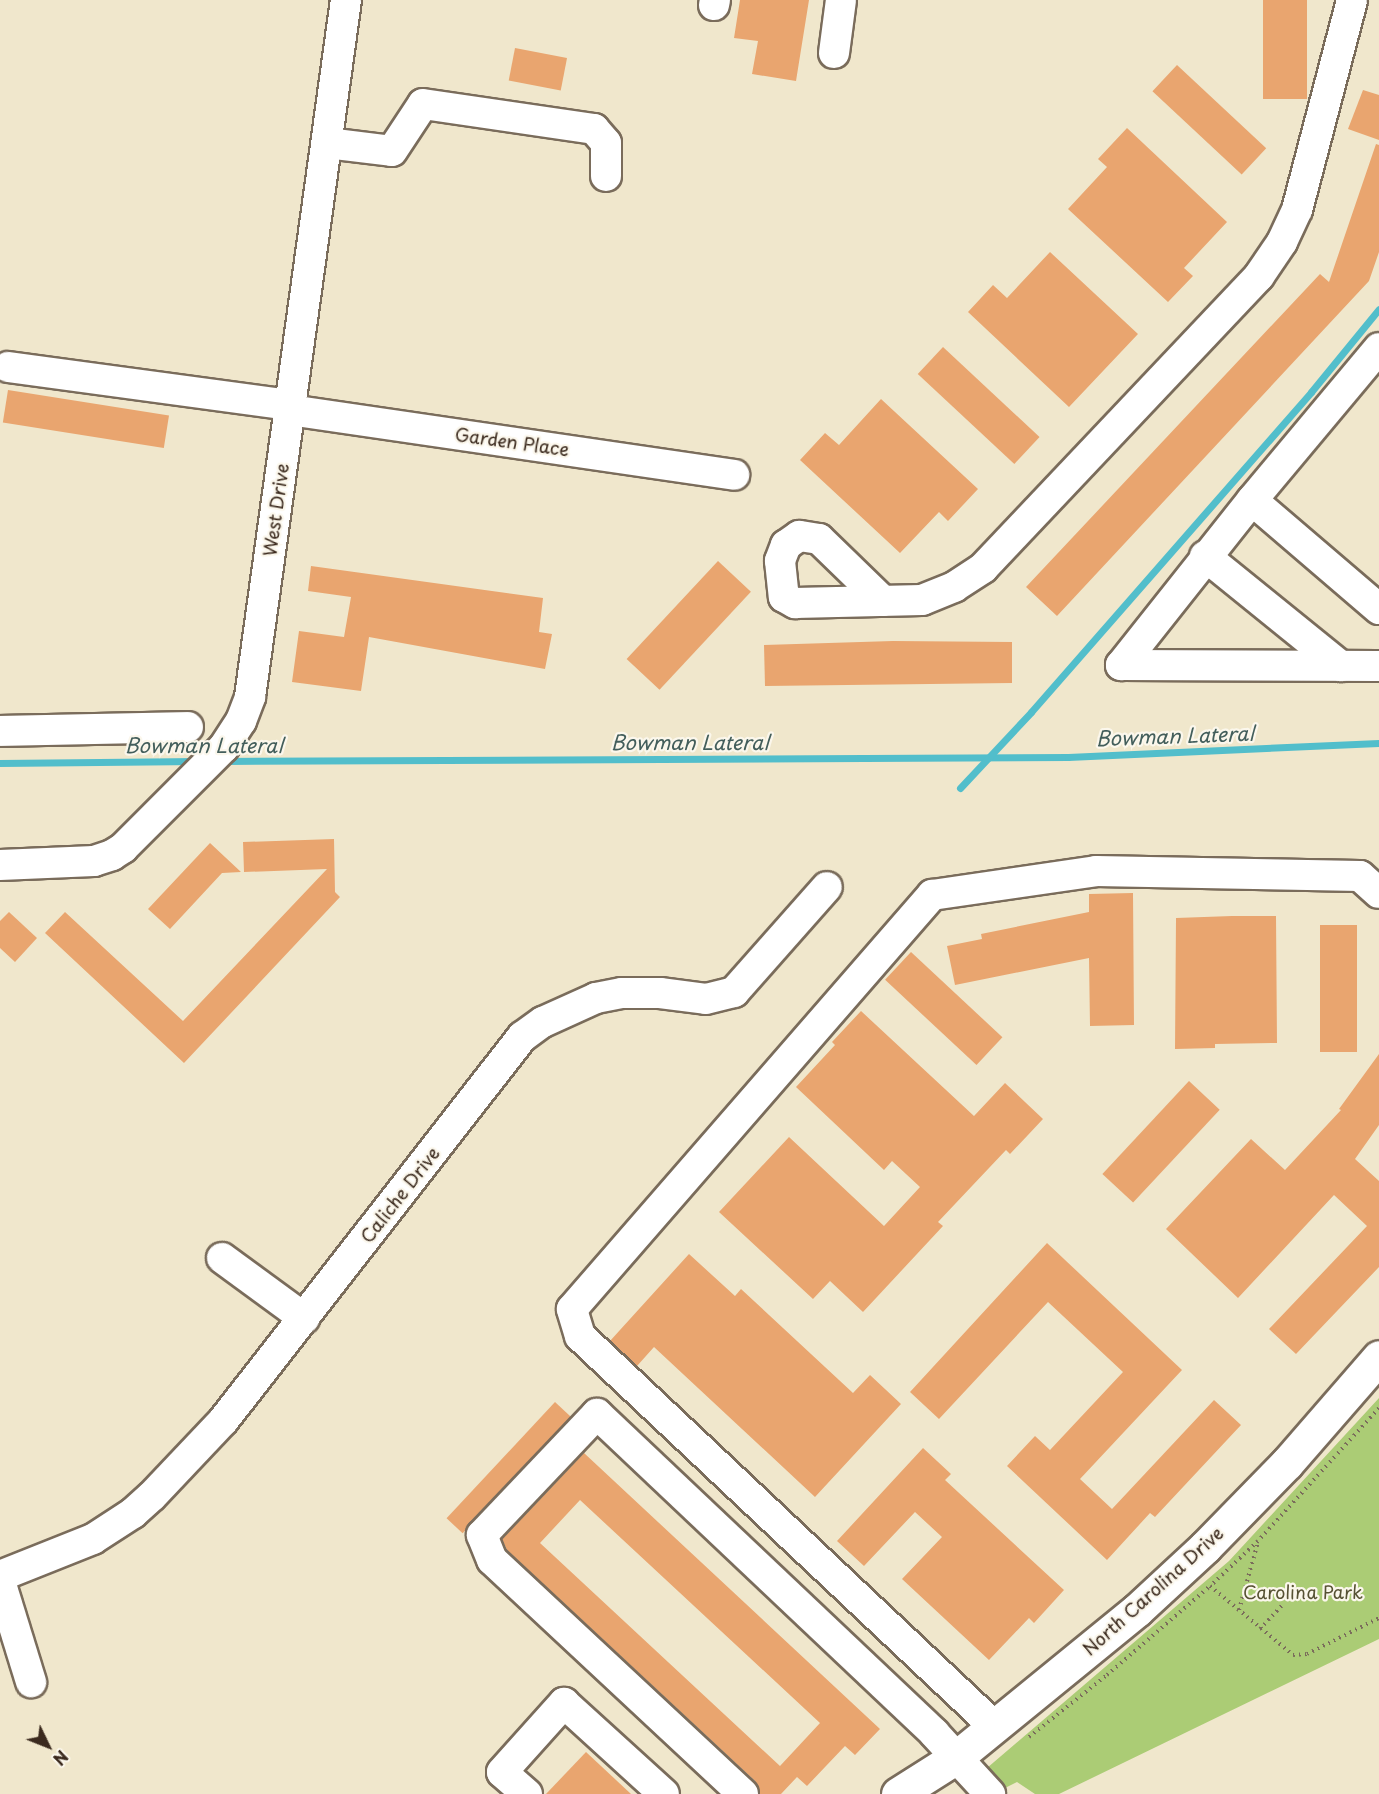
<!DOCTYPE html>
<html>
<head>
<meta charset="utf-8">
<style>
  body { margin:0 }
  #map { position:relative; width:1379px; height:1794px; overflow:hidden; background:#f0e7cc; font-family:"Playpen Sans",sans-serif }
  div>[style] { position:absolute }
  .green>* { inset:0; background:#abcc75 }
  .stream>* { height:7px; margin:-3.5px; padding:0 3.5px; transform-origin:3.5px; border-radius:3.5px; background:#52becb }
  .building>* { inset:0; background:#e9a56f; transform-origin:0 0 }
  .path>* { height:4px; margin-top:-2px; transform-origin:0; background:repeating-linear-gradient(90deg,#7a6c5b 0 1.5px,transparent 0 6px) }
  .roads { filter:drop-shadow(2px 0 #7a6c5b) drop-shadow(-2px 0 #7a6c5b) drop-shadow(0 2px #7a6c5b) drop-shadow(0 -2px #7a6c5b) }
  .minor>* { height:30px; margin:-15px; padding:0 15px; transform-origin:15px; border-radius:15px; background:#fff }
  .major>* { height:33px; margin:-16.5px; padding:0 16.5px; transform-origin:16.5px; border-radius:16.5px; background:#fff }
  span { translate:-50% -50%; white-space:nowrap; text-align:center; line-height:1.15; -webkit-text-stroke:4.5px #fbf7ec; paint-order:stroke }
  .street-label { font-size:18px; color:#3b2a1e }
  .park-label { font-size:18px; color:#575234 }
  .water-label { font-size:20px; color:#435e5b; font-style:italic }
  .north { position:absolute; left:18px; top:1716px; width:60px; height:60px; -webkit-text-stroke:4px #fbf7ec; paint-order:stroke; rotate:133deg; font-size:16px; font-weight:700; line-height:24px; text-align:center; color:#3b2a1e }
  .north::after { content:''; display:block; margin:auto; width:21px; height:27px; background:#3b2a1e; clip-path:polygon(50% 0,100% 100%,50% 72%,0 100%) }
</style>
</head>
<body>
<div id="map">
  <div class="green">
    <i style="clip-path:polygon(1379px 1398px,1379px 1639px,1059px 1794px,1035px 1794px,1017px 1782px,999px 1791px,991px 1782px,987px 1768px,1229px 1561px)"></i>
  </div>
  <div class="stream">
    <i style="left:224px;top:761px;width:844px;rotate:-0.27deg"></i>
    <i style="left:1068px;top:757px;width:311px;rotate:-2.6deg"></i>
    <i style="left:0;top:763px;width:198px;rotate:-0.6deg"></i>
    <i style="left:960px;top:788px;width:104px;rotate:-46.9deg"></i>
    <i style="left:1031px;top:712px;width:425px;rotate:-48.8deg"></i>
    <i style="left:1311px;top:392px;width:107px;rotate:-50.7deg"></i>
  </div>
  <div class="building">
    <i style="clip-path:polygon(740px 0,809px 0,796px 81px,752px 74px,758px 41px,734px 38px)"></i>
    <i style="left:1263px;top:0;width:44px;height:99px"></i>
    <i style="left:515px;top:48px;width:53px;height:33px;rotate:11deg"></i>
    <i style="left:1177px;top:65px;width:122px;height:36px;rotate:43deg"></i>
    <i style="clip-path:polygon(1363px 90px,1379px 95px,1379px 140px,1348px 129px)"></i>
    <i style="clip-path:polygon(1127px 128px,1227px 222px,1184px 268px,1193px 276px,1168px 302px,1068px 209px,1107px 167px,1098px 159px)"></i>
    <i style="clip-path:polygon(1376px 144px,1379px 145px,1379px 252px,1369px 281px,1057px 616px,1026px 587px,1320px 274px,1329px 282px)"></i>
    <i style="clip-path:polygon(1050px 252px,1138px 334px,1069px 407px,968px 312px,993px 285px,1007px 298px)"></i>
    <i style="left:943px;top:347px;width:132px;height:37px;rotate:43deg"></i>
    <i style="left:8px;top:390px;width:163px;height:33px;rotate:9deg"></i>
    <i style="clip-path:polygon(881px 399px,978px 489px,948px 521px,939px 512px,900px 553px,800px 460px,825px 433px,839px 445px)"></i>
    <i style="left:718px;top:561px;width:45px;height:134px;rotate:43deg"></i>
    <i style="clip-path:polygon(311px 566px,543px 598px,539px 632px,552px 634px,545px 669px,369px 637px,361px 691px,292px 682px,299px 631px,344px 637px,351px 597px,308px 591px)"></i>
    <i style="clip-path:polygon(893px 641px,1012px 642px,1012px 683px,765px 686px,764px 645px)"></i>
    <i style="clip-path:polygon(334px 839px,335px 892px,340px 897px,184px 1063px,45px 933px,65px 912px,183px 1021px,327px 869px,244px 872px,243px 842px)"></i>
    <i style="clip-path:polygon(210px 843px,241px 872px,222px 873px,170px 929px,148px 909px)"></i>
    <i style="clip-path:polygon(1133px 893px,1134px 1025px,1090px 1026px,1089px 958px,955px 985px,947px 946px,982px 939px,981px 934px,1089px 912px,1089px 894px)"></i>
    <i style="clip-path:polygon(9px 912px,37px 938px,15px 962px,0 948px,0 921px)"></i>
    <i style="clip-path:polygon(1232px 916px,1276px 916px,1277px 1043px,1215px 1044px,1215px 1048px,1175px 1049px,1176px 918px)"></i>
    <i style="left:1320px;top:925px;width:37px;height:127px"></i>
    <i style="left:911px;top:952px;width:125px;height:38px;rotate:43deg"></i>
    <i style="clip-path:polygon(861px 1011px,974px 1116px,1005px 1083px,1043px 1119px,1010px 1154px,1006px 1150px,938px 1222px,943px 1226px,863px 1312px,830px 1281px,813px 1299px,719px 1212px,789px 1137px,884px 1226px,920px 1187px,892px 1161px,884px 1170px,796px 1087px,835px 1045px,832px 1042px)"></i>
    <i style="clip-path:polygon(1379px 1054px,1379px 1125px,1355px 1159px,1379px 1181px,1379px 1267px,1296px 1354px,1269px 1329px,1367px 1226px,1334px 1195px,1238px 1298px,1166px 1229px,1251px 1139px,1285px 1170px,1341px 1110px,1339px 1109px)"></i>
    <i style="left:1189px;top:1081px;width:42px;height:127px;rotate:43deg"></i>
    <i style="clip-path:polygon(1047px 1243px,1182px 1370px,1080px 1479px,1112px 1509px,1214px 1400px,1241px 1425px,1155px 1517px,1150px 1513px,1107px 1560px,1007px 1466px,1035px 1436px,1050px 1450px,1123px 1372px,1048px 1302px,939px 1419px,910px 1392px)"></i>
    <i style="clip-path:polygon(689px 1254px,735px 1296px,741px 1289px,853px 1393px,870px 1375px,901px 1404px,815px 1497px,654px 1347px,637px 1366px,610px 1341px)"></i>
    <i style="left:555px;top:1402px;width:22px;height:159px;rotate:43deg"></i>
    <i style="clip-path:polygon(923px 1448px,951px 1474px,945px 1480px,1064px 1590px,1034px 1623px,1029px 1618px,989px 1660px,902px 1579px,942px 1537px,915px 1512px,864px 1566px,837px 1541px)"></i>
    <i style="clip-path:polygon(evenodd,584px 1453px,880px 1729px,855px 1755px,845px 1746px,807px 1786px,797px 1777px,781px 1794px,760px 1794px,755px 1781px,507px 1550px,502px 1539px,584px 1453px,580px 1500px,820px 1723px,780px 1766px,540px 1543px,580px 1500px)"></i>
    <i style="clip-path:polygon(586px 1752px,631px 1794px,546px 1794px)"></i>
  </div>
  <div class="path">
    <i style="left:1379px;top:1408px;width:180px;rotate:132.3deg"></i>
    <i style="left:1258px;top:1541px;width:66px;rotate:136.8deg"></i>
    <i style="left:1210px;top:1586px;width:108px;rotate:39.7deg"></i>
    <i style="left:1293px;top:1655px;width:14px;rotate:-4deg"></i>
    <i style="left:1307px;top:1654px;width:80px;rotate:-26.6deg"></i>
    <i style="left:1239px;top:1610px;width:71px;rotate:-74.4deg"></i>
    <i style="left:1260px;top:1629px;width:35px;rotate:-47deg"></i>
    <i style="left:1029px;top:1737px;width:100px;rotate:-38.5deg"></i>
    <i style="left:1107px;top:1675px;width:136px;rotate:-40.8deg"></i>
  </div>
  <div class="roads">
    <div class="minor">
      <i style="left:714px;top:5px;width:5px;rotate:-79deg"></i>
      <i style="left:834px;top:53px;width:53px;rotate:-82.5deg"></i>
      <i style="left:327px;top:143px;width:65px;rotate:7deg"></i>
      <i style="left:392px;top:151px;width:56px;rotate:-56.6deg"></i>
      <i style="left:423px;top:104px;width:173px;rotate:8.3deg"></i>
      <i style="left:594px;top:129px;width:18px;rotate:49deg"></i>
      <i style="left:606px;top:143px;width:33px;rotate:90deg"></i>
      <i style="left:8px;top:367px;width:285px;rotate:7.7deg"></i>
      <i style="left:290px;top:410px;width:449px;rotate:8.3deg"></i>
      <i style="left:1252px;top:500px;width:198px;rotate:-50.1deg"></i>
      <i style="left:1205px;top:556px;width:175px;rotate:39deg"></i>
      <i style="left:883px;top:601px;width:89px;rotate:-135.9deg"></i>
      <i style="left:819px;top:539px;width:20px;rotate:-171deg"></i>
      <i style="left:799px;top:536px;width:16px;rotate:145deg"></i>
      <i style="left:786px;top:545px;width:17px;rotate:111deg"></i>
      <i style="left:780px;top:561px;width:36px;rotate:84deg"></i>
      <i style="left:784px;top:597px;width:13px;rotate:29deg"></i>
      <i style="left:795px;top:603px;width:127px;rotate:-1.4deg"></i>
      <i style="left:922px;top:600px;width:35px;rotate:-22deg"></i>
      <i style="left:954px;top:587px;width:35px;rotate:-33deg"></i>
      <i style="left:983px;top:568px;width:402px;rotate:-46.6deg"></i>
      <i style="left:1259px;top:276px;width:41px;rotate:-55.9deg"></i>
      <i style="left:1282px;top:242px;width:35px;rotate:-65deg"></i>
      <i style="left:1297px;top:210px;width:217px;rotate:-75.3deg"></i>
      <i style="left:1379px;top:609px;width:167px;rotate:-139.4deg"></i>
      <i style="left:1252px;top:500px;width:211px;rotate:128.4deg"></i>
      <i style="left:1121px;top:665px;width:258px;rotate:0.2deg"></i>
      <i style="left:0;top:731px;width:188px;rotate:-1.2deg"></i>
      <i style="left:0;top:865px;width:94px;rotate:-2.4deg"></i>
      <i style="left:94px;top:861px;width:19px;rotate:-18deg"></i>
      <i style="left:112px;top:855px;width:13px;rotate:-32deg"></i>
      <i style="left:123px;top:848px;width:143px;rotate:-45deg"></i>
      <i style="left:224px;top:747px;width:31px;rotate:-57deg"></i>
      <i style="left:241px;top:721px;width:26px;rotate:-69deg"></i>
      <i style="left:250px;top:697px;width:704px;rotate:-82.16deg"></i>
      <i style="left:222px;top:1258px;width:102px;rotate:36.2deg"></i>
      <i style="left:0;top:1576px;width:100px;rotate:-21.7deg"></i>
      <i style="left:93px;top:1539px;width:48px;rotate:-33deg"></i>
      <i style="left:133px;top:1513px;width:25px;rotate:-42deg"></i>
      <i style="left:152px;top:1496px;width:103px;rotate:-46.6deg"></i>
      <i style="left:223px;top:1421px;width:487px;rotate:-52.1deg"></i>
      <i style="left:522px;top:1037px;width:26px;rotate:-36deg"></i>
      <i style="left:543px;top:1022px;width:58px;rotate:-24.4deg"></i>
      <i style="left:596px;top:998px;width:26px;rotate:-11deg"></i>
      <i style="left:622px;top:993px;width:38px"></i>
      <i style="left:660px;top:993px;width:46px;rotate:7.4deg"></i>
      <i style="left:706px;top:999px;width:29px;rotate:-14deg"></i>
      <i style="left:734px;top:992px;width:140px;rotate:-48.5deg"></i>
      <i style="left:0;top:1581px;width:106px;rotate:72.9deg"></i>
      <i style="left:995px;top:1727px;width:570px;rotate:-136.71deg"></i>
      <i style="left:580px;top:1336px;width:28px;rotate:-107deg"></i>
      <i style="left:572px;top:1309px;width:549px;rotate:-48.99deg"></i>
      <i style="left:932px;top:895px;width:166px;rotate:-8.3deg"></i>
      <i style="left:1096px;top:871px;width:264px;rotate:1.1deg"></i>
      <i style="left:1360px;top:876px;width:25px;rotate:42deg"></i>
      <i style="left:527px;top:1794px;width:33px;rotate:-139deg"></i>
      <i style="left:502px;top:1772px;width:93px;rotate:-48.1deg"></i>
      <i style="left:564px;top:1703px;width:135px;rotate:42.3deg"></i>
      <i style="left:743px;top:1794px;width:343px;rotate:-137deg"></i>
      <i style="left:492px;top:1560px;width:27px;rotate:-112deg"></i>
      <i style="left:482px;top:1535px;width:167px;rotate:-46.5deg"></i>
      <i style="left:597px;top:1414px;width:464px;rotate:43.4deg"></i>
      <i style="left:934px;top:1733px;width:83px;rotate:47.4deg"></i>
    </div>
    <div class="major">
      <i style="left:898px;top:1794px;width:71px;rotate:-32.3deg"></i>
      <i style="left:958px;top:1756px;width:231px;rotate:-39.2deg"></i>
      <i style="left:1137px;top:1610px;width:93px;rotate:-42.8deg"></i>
      <i style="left:1205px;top:1547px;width:117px;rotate:-45.7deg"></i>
      <i style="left:1287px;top:1463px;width:140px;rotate:-49deg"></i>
    </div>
  </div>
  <div class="street-label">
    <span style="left:512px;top:442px;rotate:8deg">Garden Place</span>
    <span style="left:276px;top:510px;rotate:-82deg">West Drive</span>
    <span style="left:400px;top:1195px;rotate:-52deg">Caliche Drive</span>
    <span style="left:1153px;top:1591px;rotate:-42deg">North Carolina Drive</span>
  </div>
  <div class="park-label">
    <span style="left:1303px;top:1592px">Carolina Park</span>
  </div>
  <div class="water-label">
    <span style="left:1175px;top:736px;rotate:-2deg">Bowman Lateral</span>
    <span style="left:690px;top:742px">Bowman Lateral</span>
    <span style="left:204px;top:745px">Bowman Lateral</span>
  </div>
  <div class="north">N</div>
</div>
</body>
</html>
